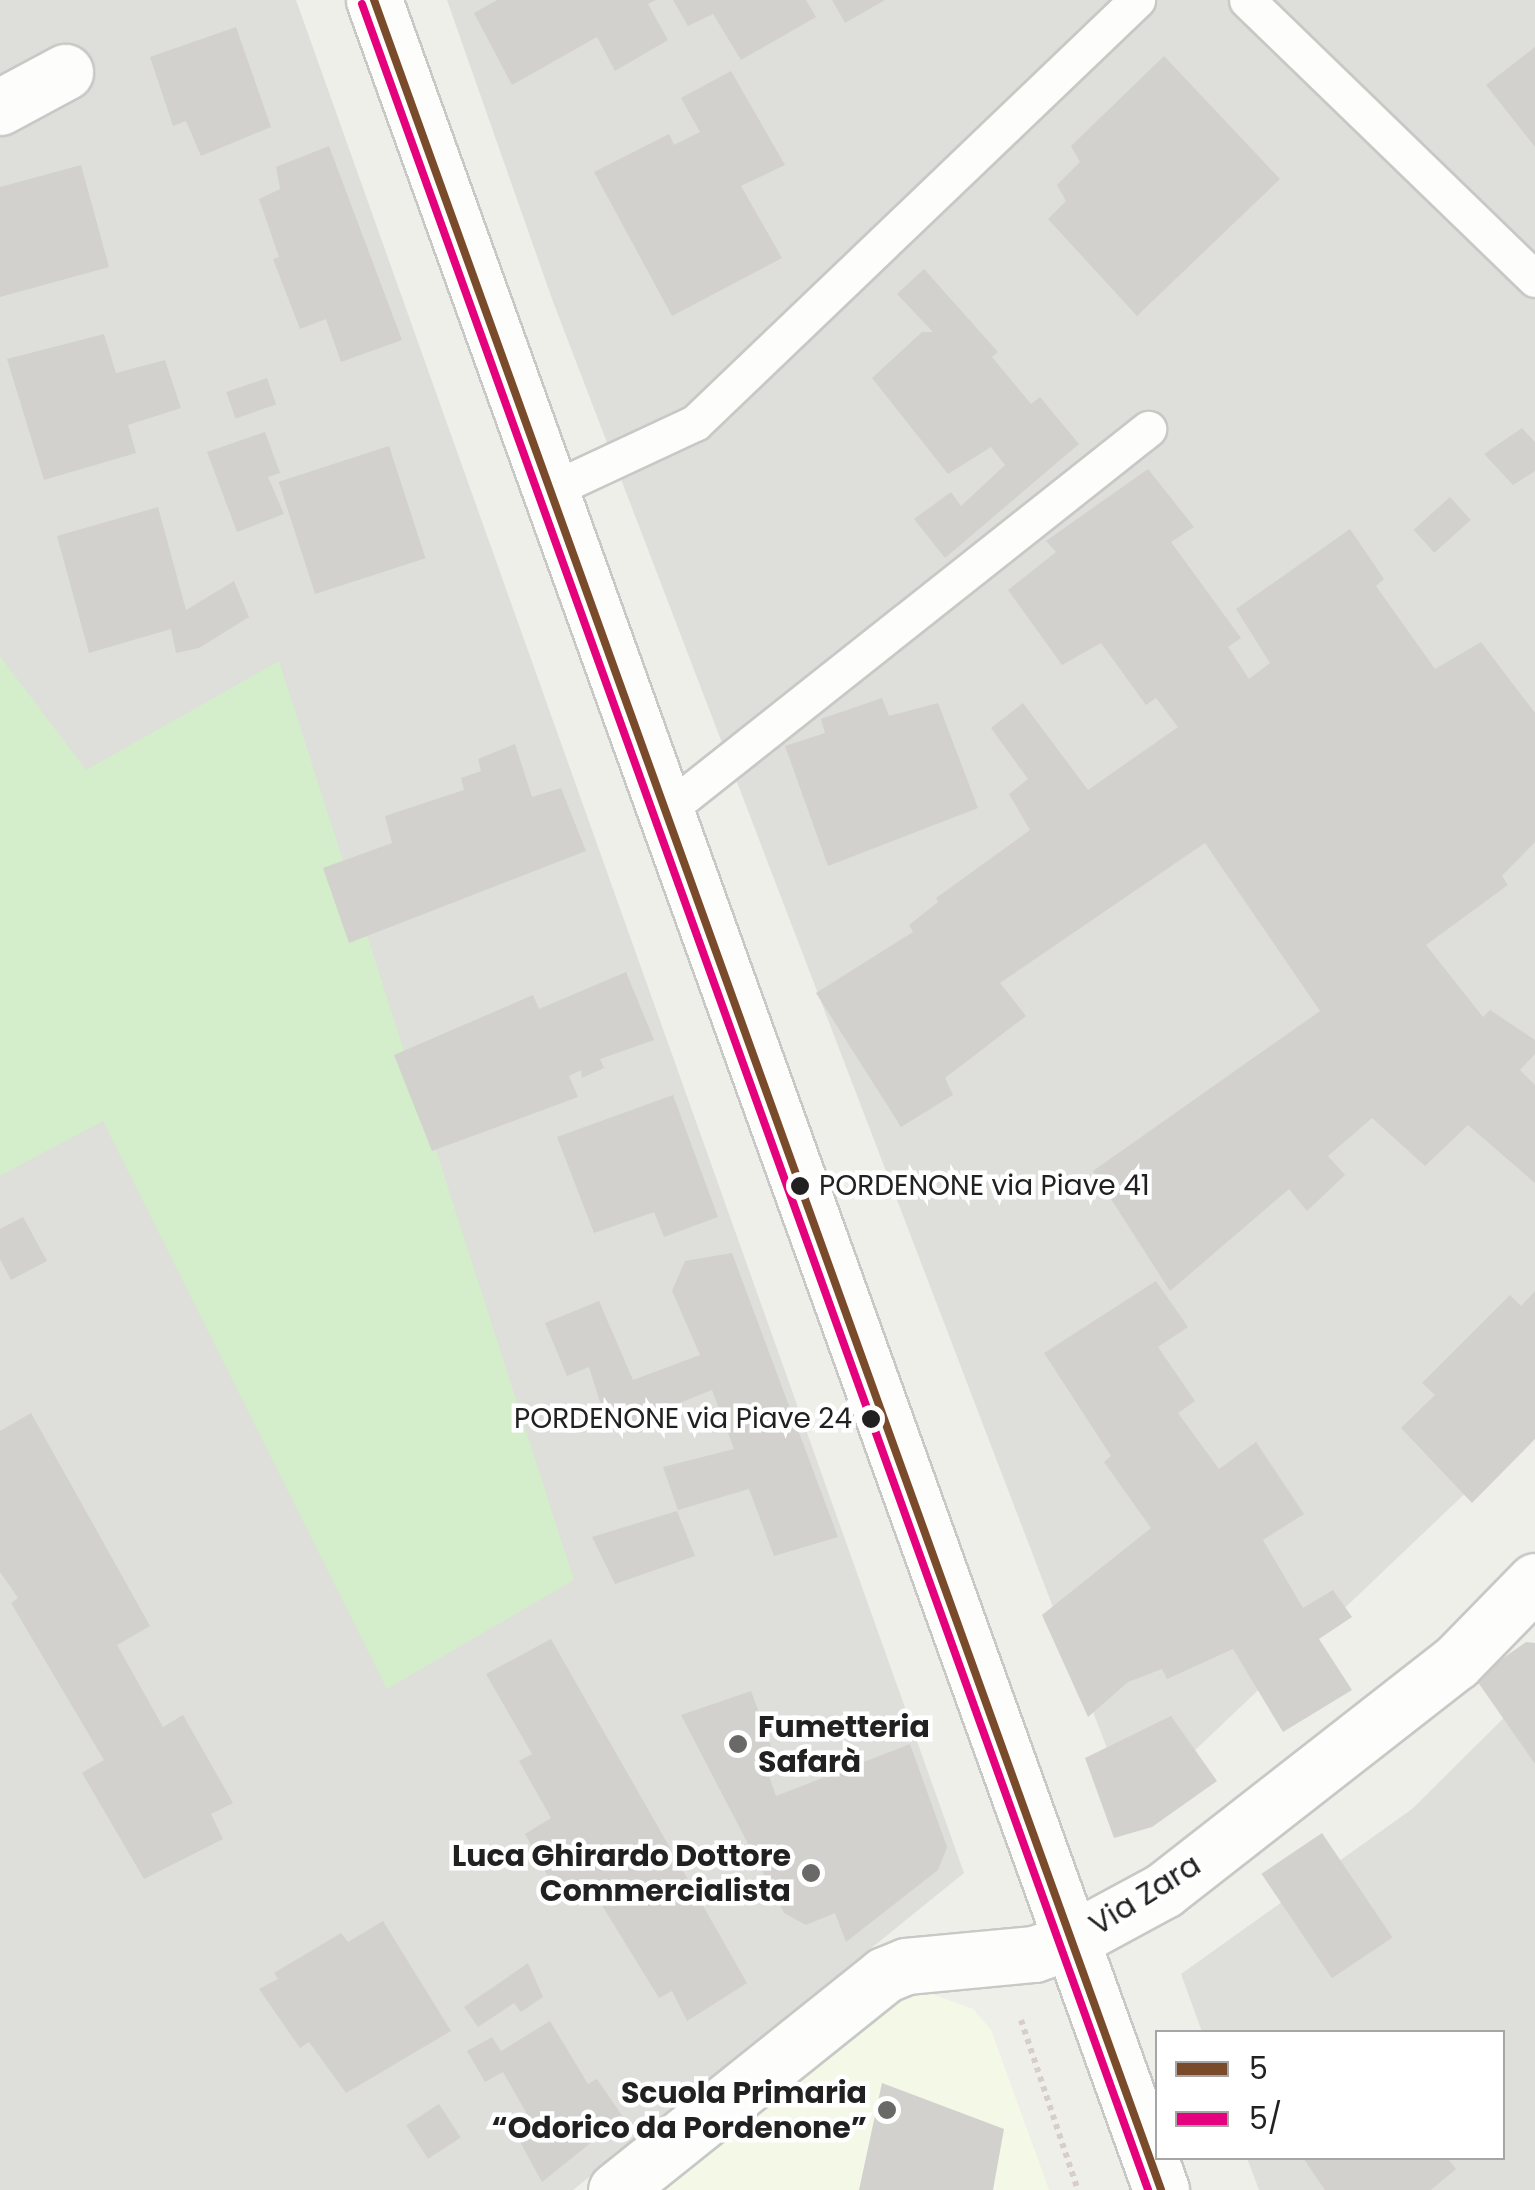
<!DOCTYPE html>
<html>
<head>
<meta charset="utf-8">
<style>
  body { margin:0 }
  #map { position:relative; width:1535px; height:2190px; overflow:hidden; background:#efefea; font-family:Poppins,sans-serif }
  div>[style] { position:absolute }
  .residential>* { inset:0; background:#dededb }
  .education>* { inset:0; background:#f4f8e6 }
  .grass>* { inset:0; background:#d4edca }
  .building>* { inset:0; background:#d2d1cd; transform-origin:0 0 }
  .path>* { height:6px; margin-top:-3px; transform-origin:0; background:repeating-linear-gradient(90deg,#d8cec9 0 5px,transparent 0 10px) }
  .roads { filter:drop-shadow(2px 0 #c8c8c6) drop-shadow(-2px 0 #c8c8c6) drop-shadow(0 2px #c8c8c6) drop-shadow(0 -2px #c8c8c6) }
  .service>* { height:35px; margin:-17.5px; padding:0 17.5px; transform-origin:17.5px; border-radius:17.5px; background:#fdfdfc }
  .minor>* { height:55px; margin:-27.5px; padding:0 27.5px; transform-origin:27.5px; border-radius:27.5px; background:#fdfdfc }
  .tertiary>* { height:55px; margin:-27.5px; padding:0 27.5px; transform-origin:27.5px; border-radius:27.5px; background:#fdfdfc }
  .bus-1>* { height:8px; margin:-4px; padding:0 4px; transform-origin:4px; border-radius:4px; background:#7a4b2a }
  .bus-2>* { height:8px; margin:-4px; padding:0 4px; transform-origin:4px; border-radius:4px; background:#e5007d }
  .dots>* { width:28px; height:28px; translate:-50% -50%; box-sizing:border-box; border:5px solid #fff; border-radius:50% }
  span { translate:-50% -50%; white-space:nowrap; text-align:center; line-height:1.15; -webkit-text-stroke:9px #fff; paint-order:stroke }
  .bus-label { font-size:28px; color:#212121 }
  .left { translate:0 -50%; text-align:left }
  .right { translate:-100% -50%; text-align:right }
  .poi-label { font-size:30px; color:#212121; font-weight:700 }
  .street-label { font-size:30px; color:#212121 }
  .legend { position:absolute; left:1155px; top:2030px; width:350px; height:130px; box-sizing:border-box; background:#fff; border:2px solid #a6a6a6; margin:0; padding:12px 18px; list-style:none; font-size:30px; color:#212121 }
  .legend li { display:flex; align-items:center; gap:20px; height:50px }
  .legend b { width:50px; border:2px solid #a6a6a6 }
</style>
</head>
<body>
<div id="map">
  <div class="residential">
    <i style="clip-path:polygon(0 0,296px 0,964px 1873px,573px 2190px,0 2190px)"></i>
    <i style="clip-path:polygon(447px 0,1535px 0,1535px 1427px,1131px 1811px,552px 299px)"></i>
    <i style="clip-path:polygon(1535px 1687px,1535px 2190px,1259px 2190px,1247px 2158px,1502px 2158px,1502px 2032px,1202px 2032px,1181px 1974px,1412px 1809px)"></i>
  </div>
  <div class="education">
    <i style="clip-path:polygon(924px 1991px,973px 2009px,991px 2030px,1049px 2190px,653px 2190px,895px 1998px)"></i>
  </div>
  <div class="grass">
    <i style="clip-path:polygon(0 656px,86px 770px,279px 661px,574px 1580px,387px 1689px,103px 1121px,0 1176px)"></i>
  </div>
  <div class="building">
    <i style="clip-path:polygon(497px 0,656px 0,648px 4px,668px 40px,615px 71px,597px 37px,512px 85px,474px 13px)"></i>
    <i style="clip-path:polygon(673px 0,806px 0,816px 17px,741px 60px,713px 14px,688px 26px)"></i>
    <i style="clip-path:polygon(832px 0,885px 0,845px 23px)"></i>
    <i style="clip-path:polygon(236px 27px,271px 127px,201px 156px,186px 121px,173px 126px,150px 57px)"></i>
    <i style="clip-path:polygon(1535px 47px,1535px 147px,1486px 85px)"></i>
    <i style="clip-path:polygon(1164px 56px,1280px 179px,1137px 316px,1048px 219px,1066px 201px,1057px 185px,1080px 162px,1071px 146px)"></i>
    <i style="clip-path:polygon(731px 71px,785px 165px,741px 186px,782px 258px,672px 316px,594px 172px,669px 134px,674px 145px,700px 132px,681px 98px)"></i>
    <i style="clip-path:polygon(329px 146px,402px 340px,341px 362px,326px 319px,300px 329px,273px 259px,279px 257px,259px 199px,280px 189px,276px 167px)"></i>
    <i style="clip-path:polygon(81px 165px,109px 267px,0 297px,0 187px)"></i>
    <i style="clip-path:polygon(924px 269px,998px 352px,992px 357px,1031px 404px,1040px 397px,1079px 444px,945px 558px,914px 519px,951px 492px,961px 506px,1005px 465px,991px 447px,948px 474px,872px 378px,922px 332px,933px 332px,897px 294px)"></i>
    <i style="clip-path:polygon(104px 334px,116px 373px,165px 360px,181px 408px,128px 425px,136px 453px,44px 480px,7px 359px)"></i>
    <i style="left:267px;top:378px;width:28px;height:43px;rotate:71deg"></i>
    <i style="clip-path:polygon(1522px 428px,1535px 442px,1535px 471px,1513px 485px,1484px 454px)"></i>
    <i style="clip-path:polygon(265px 432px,280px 473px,268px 477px,284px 514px,237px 532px,207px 452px)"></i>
    <i style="left:389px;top:446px;width:118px;height:116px;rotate:72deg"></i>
    <i style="clip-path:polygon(1148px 469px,1194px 527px,1171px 542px,1241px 638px,1228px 647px,1249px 679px,1270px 663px,1236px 609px,1350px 529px,1384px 579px,1376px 586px,1435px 669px,1481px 642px,1535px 713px,1535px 842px,1502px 876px,1508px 885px,1426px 945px,1483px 1017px,1490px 1010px,1535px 1040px,1535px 1054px,1520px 1070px,1535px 1085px,1535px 1183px,1468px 1125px,1425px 1166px,1372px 1118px,1328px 1156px,1345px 1175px,1307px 1211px,1289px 1189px,1170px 1291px,1093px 1171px,1320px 1011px,1205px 843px,1000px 983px,1026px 1016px,945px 1078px,953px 1095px,901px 1127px,816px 993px,913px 932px,909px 925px,938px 902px,936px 898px,1030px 830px,1009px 794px,1028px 779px,991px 728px,1023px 703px,1088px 790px,1178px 727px,1156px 698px,1146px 705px,1101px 643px,1062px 665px,1008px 590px,1056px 552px,1046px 541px)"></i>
    <i style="left:1450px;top:497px;width:31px;height:49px;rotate:48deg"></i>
    <i style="clip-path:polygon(158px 507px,186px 610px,234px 581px,249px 617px,199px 648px,176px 653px,171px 629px,89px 653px,57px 536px)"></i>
    <i style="clip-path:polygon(882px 698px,889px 716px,938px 703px,978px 808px,828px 866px,785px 746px,825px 733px,821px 719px)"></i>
    <i style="clip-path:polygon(515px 744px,532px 797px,561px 788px,586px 851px,349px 943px,323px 868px,392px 843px,385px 816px,464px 790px,461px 778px,481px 771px,478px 759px)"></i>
    <i style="clip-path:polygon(626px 972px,654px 1040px,600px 1059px,604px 1068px,582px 1078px,581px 1070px,569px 1076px,578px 1097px,432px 1151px,394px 1055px,533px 995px,539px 1009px)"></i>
    <i style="clip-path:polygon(673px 1095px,718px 1217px,664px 1237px,654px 1212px,594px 1233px,557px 1137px)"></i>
    <i style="clip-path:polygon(23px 1217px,47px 1261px,11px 1280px,0 1259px,0 1229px)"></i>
    <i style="clip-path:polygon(732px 1253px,838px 1537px,774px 1556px,749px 1489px,678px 1510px,663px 1467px,734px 1449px,712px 1390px,609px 1431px,589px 1367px,567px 1376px,545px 1323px,599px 1301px,633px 1380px,700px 1355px,672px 1291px,685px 1261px)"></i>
    <i style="clip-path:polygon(1156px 1281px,1188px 1327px,1158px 1347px,1195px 1401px,1178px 1413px,1219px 1469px,1256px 1442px,1304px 1514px,1263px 1540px,1303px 1608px,1333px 1590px,1352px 1617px,1319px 1639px,1352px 1690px,1283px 1732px,1233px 1649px,1167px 1679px,1162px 1669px,1128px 1682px,1088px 1717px,1042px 1615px,1151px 1528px,1104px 1462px,1111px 1456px,1044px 1353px)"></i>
    <i style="clip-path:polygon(1535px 1291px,1535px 1439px,1472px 1503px,1401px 1428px,1435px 1395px,1422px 1383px,1510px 1295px,1521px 1306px)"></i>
    <i style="clip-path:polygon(31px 1413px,150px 1626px,117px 1645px,163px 1727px,183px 1715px,233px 1803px,211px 1814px,223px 1839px,144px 1879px,82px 1773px,104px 1760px,11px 1603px,18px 1598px,0 1572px,0 1431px)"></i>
    <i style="clip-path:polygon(677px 1511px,695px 1556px,615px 1584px,592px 1537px)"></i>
    <i style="clip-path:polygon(551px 1639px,747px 1983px,687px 2021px,672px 1991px,659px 1998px,590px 1886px,561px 1901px,525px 1834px,551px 1818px,519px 1761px,532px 1754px,486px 1674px)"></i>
    <i style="clip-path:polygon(1526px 1642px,1535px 1643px,1535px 1764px,1475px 1678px)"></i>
    <i style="clip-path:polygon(751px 1691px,774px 1754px,763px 1759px,776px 1796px,910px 1744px,947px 1847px,938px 1870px,846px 1942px,835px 1913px,806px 1925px,784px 1913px,681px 1715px)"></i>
    <i style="clip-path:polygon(1171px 1716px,1217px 1781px,1152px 1827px,1114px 1838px,1085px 1758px)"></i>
    <i style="left:1322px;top:1833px;width:126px;height:73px;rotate:56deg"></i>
    <i style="clip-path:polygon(383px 1921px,451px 2031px,346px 2093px,309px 2042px,300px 2048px,259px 1989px,278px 1979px,274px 1973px,341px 1933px,348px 1942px)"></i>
    <i style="clip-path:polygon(528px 1963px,543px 1997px,521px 2012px,514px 2003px,478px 2027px,464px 2007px)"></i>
    <i style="clip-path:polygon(550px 2021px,588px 2084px,597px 2079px,623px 2117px,542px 2182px,514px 2131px,531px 2121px,503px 2072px,485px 2082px,467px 2051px,492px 2037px,501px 2051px)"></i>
    <i style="clip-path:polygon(882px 2083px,1004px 2129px,993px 2190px,859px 2190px)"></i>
    <i style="left:439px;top:2104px;width:40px;height:39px;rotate:57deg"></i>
    <i style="clip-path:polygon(1303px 2158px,1447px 2158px,1456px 2169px,1431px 2190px,1325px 2190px)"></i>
  </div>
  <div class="path">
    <i style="left:1021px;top:2020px;width:179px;rotate:71.5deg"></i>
  </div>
  <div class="roads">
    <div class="service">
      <i style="left:1247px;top:0;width:401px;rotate:44.1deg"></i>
      <i style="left:551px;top:490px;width:159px;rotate:-25deg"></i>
      <i style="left:695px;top:423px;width:612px;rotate:-43.74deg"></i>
      <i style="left:667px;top:810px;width:614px;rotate:-38.38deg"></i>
    </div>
    <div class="minor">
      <i style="left:0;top:107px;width:74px;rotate:-28.3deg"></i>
      <i style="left:616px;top:2190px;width:344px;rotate:-38.7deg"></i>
      <i style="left:884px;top:1975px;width:24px;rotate:-22deg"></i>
      <i style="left:906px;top:1966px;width:129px;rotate:-5.4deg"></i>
      <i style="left:1034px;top:1954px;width:36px;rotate:-19deg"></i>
      <i style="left:1068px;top:1942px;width:109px;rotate:-28.4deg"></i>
      <i style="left:1164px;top:1890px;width:370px;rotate:-38deg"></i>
      <i style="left:1456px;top:1662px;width:113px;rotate:-45.7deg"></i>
    </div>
    <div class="tertiary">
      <i style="left:374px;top:0;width:2327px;rotate:70.23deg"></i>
    </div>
  </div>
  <div class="bus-1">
    <i style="left:374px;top:0;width:2327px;rotate:70.23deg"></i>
  </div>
  <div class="bus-2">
    <i style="left:362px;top:4px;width:2323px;rotate:70.22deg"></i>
  </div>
  <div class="dots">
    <i style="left:800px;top:1186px;background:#212121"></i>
    <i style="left:871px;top:1419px;background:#212121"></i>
    <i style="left:738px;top:1744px;background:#696967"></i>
    <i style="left:811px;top:1873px;background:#696967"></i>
    <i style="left:887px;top:2110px;background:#696967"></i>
  </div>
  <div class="bus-label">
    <span class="left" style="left:819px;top:1186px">PORDENONE via Piave 41</span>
    <span class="right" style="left:852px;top:1419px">PORDENONE via Piave 24</span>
  </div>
  <div class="poi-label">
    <span class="left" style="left:758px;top:1744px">Fumetteria<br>Safarà</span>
    <span class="right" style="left:791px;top:1873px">Luca Ghirardo Dottore<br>Commercialista</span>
    <span class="right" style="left:867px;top:2110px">Scuola Primaria<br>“Odorico da Pordenone”</span>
  </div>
  <div class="street-label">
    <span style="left:1145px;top:1895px;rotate:-32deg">Via Zara</span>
  </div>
  <ul class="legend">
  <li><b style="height:12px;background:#7a4b2a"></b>5</li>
  <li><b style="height:12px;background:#e5007d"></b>5/</li>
  </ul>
</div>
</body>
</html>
